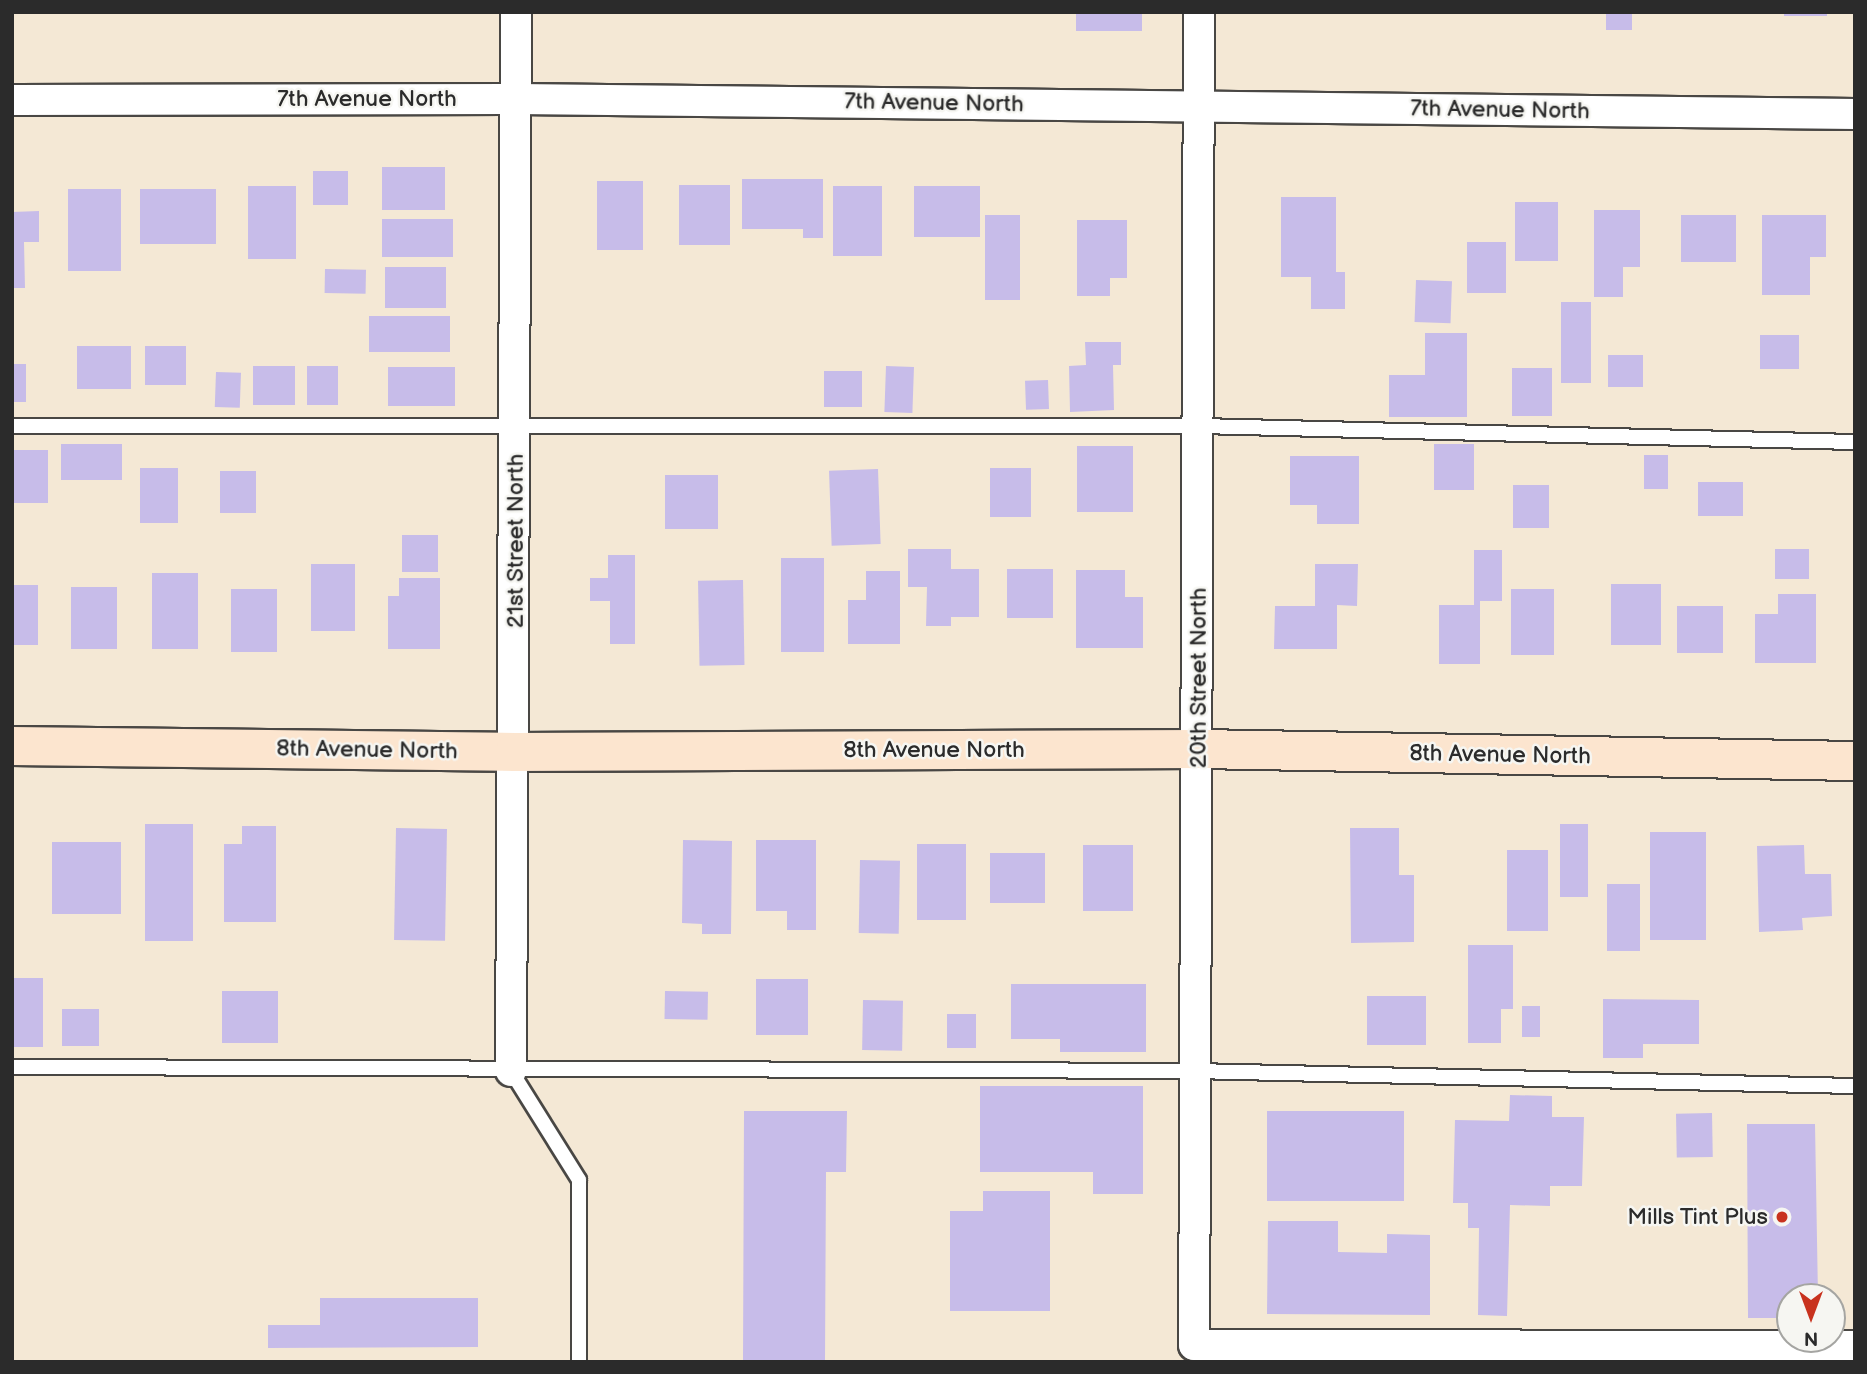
<!DOCTYPE html>
<html>
<head>
<meta charset="utf-8">
<style>
  body { margin:0 }
  #map { position:relative; width:1867px; height:1374px; overflow:hidden; background:#f4e8d5; font-family:"Balsamiq Sans",sans-serif }
  div>[style] { position:absolute }
  .building>* { inset:0; background:#c7bce9; transform-origin:0 0 }
  .roads { filter:drop-shadow(2px 0 #494744) drop-shadow(-2px 0 #494744) drop-shadow(0 2px #494744) drop-shadow(0 -2px #494744) }
  .lane>* { height:14px; margin:-7px; padding:0 7px; transform-origin:7px; border-radius:7px; background:#fff }
  .street>* { height:30px; margin:-15px; padding:0 15px; transform-origin:15px; border-radius:15px; background:#fff }
  .secondary>* { height:38px; margin:-19px; padding:0 19px; transform-origin:19px; border-radius:19px; background:#fce5cf }
  .dots>* { width:19px; height:19px; translate:-50% -50%; box-sizing:border-box; border:4px solid #f6f6f2; border-radius:50% }
  span { translate:-50% -50%; white-space:nowrap; text-align:center; line-height:1.15; -webkit-text-stroke:5px #f6f6f2; paint-order:stroke }
  .street-label { font-size:23px; color:#2b2b2b }
  .poi-label { font-size:23px; color:#2b2b2b }
  .right { translate:-100% -50%; text-align:right }
  .frame { position:absolute; inset:0; border:14px solid #2b2b2b; pointer-events:none }
  .north { position:absolute; left:1776px; top:1283px; width:70px; height:70px; box-sizing:border-box; background:#f6f6f2; border:2px solid #a5a5a2; border-radius:50%; rotate:180deg; font-size:19px; font-weight:700; line-height:28px; text-align:center; color:#2b2b2b }
  .north::after { content:''; display:block; margin:auto; width:24px; height:32px; background:#c8321e; clip-path:polygon(50% 0,100% 100%,50% 72%,0 100%) }
</style>
</head>
<body>
<div id="map">
  <div class="building">
    <i style="left:1076px;top:12px;width:66px;height:19px"></i>
    <i style="left:1606px;top:12px;width:26px;height:18px"></i>
    <i style="left:1784px;top:12px;width:43px;height:4px"></i>
    <i style="left:382px;top:167px;width:63px;height:43px"></i>
    <i style="left:313px;top:171px;width:35px;height:34px"></i>
    <i style="clip-path:polygon(742px 179px,823px 179px,823px 238px,803px 238px,803px 229px,742px 229px)"></i>
    <i style="left:597px;top:181px;width:46px;height:69px"></i>
    <i style="left:679px;top:185px;width:51px;height:60px"></i>
    <i style="left:248px;top:186px;width:48px;height:73px"></i>
    <i style="left:833px;top:186px;width:49px;height:70px"></i>
    <i style="left:914px;top:186px;width:66px;height:51px"></i>
    <i style="left:68px;top:189px;width:53px;height:82px"></i>
    <i style="left:140px;top:189px;width:76px;height:55px"></i>
    <i style="clip-path:polygon(1281px 197px,1336px 197px,1336px 272px,1345px 272px,1345px 309px,1311px 309px,1311px 277px,1281px 277px)"></i>
    <i style="left:1515px;top:202px;width:43px;height:59px"></i>
    <i style="clip-path:polygon(1594px 210px,1640px 210px,1640px 267px,1623px 267px,1623px 297px,1594px 297px)"></i>
    <i style="clip-path:polygon(39px 211px,39px 242px,24px 242px,25px 288px,12px 288px,12px 212px)"></i>
    <i style="left:985px;top:215px;width:35px;height:85px"></i>
    <i style="left:1681px;top:215px;width:55px;height:47px"></i>
    <i style="clip-path:polygon(1762px 215px,1826px 215px,1826px 257px,1810px 257px,1810px 295px,1762px 295px)"></i>
    <i style="left:382px;top:219px;width:71px;height:38px"></i>
    <i style="clip-path:polygon(1077px 220px,1127px 220px,1127px 278px,1110px 278px,1110px 296px,1077px 296px)"></i>
    <i style="left:1467px;top:242px;width:39px;height:51px"></i>
    <i style="left:385px;top:267px;width:61px;height:41px"></i>
    <i style="left:325px;top:269px;width:41px;height:24px;rotate:1deg"></i>
    <i style="left:1416px;top:280px;width:36px;height:42px;rotate:2deg"></i>
    <i style="left:1561px;top:302px;width:30px;height:81px"></i>
    <i style="left:369px;top:316px;width:81px;height:36px"></i>
    <i style="clip-path:polygon(1425px 333px,1467px 333px,1467px 417px,1389px 417px,1389px 375px,1425px 375px)"></i>
    <i style="left:1760px;top:335px;width:39px;height:34px"></i>
    <i style="clip-path:polygon(1085px 342px,1121px 342px,1121px 365px,1113px 365px,1114px 410px,1070px 412px,1069px 366px,1086px 365px)"></i>
    <i style="left:77px;top:346px;width:54px;height:43px"></i>
    <i style="left:145px;top:346px;width:41px;height:39px"></i>
    <i style="left:1608px;top:355px;width:35px;height:32px"></i>
    <i style="left:12px;top:364px;width:14px;height:38px"></i>
    <i style="left:253px;top:366px;width:42px;height:39px"></i>
    <i style="left:307px;top:366px;width:31px;height:39px"></i>
    <i style="left:886px;top:366px;width:28px;height:46px;rotate:2deg"></i>
    <i style="left:388px;top:367px;width:67px;height:39px"></i>
    <i style="left:1512px;top:368px;width:40px;height:48px"></i>
    <i style="left:824px;top:371px;width:38px;height:36px"></i>
    <i style="left:216px;top:372px;width:25px;height:35px;rotate:2deg"></i>
    <i style="left:1048px;top:380px;width:29px;height:23px;rotate:88deg"></i>
    <i style="left:61px;top:444px;width:61px;height:36px"></i>
    <i style="left:1434px;top:444px;width:40px;height:46px"></i>
    <i style="left:1077px;top:446px;width:56px;height:66px"></i>
    <i style="left:12px;top:450px;width:36px;height:53px"></i>
    <i style="left:1644px;top:455px;width:24px;height:34px"></i>
    <i style="clip-path:polygon(1290px 456px,1359px 456px,1359px 524px,1317px 524px,1317px 505px,1290px 505px)"></i>
    <i style="left:140px;top:468px;width:38px;height:55px"></i>
    <i style="left:990px;top:468px;width:41px;height:49px"></i>
    <i style="left:878px;top:469px;width:75px;height:49px;rotate:88deg"></i>
    <i style="left:220px;top:471px;width:36px;height:42px"></i>
    <i style="left:665px;top:475px;width:53px;height:54px"></i>
    <i style="left:1698px;top:482px;width:45px;height:34px"></i>
    <i style="left:1513px;top:485px;width:36px;height:43px"></i>
    <i style="left:438px;top:535px;width:37px;height:36px;rotate:90deg"></i>
    <i style="clip-path:polygon(908px 549px,951px 549px,951px 569px,979px 569px,979px 617px,951px 617px,951px 626px,926px 626px,927px 587px,908px 587px)"></i>
    <i style="left:1775px;top:549px;width:34px;height:30px"></i>
    <i style="clip-path:polygon(1474px 550px,1502px 550px,1502px 601px,1480px 601px,1480px 664px,1439px 664px,1439px 605px,1474px 605px)"></i>
    <i style="clip-path:polygon(608px 555px,635px 555px,635px 644px,610px 644px,610px 601px,590px 601px,590px 578px,608px 578px)"></i>
    <i style="left:781px;top:558px;width:43px;height:94px"></i>
    <i style="left:311px;top:564px;width:44px;height:67px"></i>
    <i style="clip-path:polygon(1315px 564px,1358px 564px,1357px 606px,1337px 605px,1337px 649px,1274px 649px,1275px 606px,1315px 606px)"></i>
    <i style="left:1007px;top:569px;width:46px;height:49px"></i>
    <i style="clip-path:polygon(1076px 570px,1125px 570px,1125px 597px,1143px 597px,1143px 648px,1076px 648px)"></i>
    <i style="clip-path:polygon(866px 571px,900px 571px,900px 644px,848px 644px,848px 600px,866px 600px)"></i>
    <i style="left:152px;top:573px;width:46px;height:76px"></i>
    <i style="clip-path:polygon(399px 578px,440px 578px,440px 649px,388px 649px,388px 596px,399px 596px)"></i>
    <i style="left:743px;top:580px;width:85px;height:45px;rotate:89deg"></i>
    <i style="left:1611px;top:584px;width:50px;height:61px"></i>
    <i style="left:12px;top:585px;width:26px;height:60px"></i>
    <i style="left:71px;top:587px;width:46px;height:62px"></i>
    <i style="left:231px;top:589px;width:46px;height:63px"></i>
    <i style="left:1511px;top:589px;width:43px;height:66px"></i>
    <i style="clip-path:polygon(1778px 594px,1816px 594px,1816px 663px,1755px 663px,1755px 614px,1778px 614px)"></i>
    <i style="left:1677px;top:606px;width:46px;height:47px"></i>
    <i style="left:145px;top:824px;width:48px;height:117px"></i>
    <i style="left:1560px;top:824px;width:28px;height:73px"></i>
    <i style="clip-path:polygon(242px 826px,276px 826px,276px 922px,224px 922px,224px 844px,242px 844px)"></i>
    <i style="left:396px;top:828px;width:51px;height:112px;rotate:1deg"></i>
    <i style="clip-path:polygon(1350px 828px,1399px 828px,1399px 875px,1414px 875px,1414px 942px,1351px 943px)"></i>
    <i style="left:1650px;top:832px;width:56px;height:108px"></i>
    <i style="clip-path:polygon(683px 840px,732px 841px,731px 934px,702px 934px,702px 924px,682px 923px)"></i>
    <i style="clip-path:polygon(756px 840px,816px 840px,816px 930px,787px 930px,787px 911px,756px 911px)"></i>
    <i style="left:52px;top:842px;width:69px;height:72px"></i>
    <i style="left:917px;top:844px;width:49px;height:76px"></i>
    <i style="left:1083px;top:845px;width:50px;height:66px"></i>
    <i style="clip-path:polygon(1804px 845px,1805px 874px,1831px 874px,1832px 916px,1802px 918px,1803px 930px,1759px 932px,1757px 846px)"></i>
    <i style="left:1507px;top:850px;width:41px;height:81px"></i>
    <i style="left:990px;top:853px;width:55px;height:50px"></i>
    <i style="left:860px;top:860px;width:40px;height:73px;rotate:1deg"></i>
    <i style="left:1607px;top:884px;width:33px;height:67px"></i>
    <i style="clip-path:polygon(1468px 945px,1513px 945px,1513px 1009px,1501px 1009px,1501px 1043px,1468px 1043px)"></i>
    <i style="left:12px;top:978px;width:31px;height:69px"></i>
    <i style="left:756px;top:979px;width:52px;height:56px"></i>
    <i style="clip-path:polygon(1011px 984px,1146px 984px,1146px 1052px,1060px 1052px,1060px 1039px,1011px 1039px)"></i>
    <i style="left:222px;top:991px;width:56px;height:52px"></i>
    <i style="left:665px;top:991px;width:43px;height:28px;rotate:1deg"></i>
    <i style="left:1367px;top:996px;width:59px;height:49px"></i>
    <i style="clip-path:polygon(1603px 999px,1699px 1000px,1699px 1044px,1643px 1044px,1643px 1058px,1603px 1058px)"></i>
    <i style="left:863px;top:1000px;width:40px;height:50px;rotate:1deg"></i>
    <i style="left:1522px;top:1006px;width:18px;height:31px"></i>
    <i style="left:62px;top:1009px;width:37px;height:37px"></i>
    <i style="left:947px;top:1014px;width:29px;height:34px"></i>
    <i style="clip-path:polygon(980px 1086px,1143px 1086px,1143px 1194px,1093px 1194px,1093px 1172px,980px 1172px)"></i>
    <i style="clip-path:polygon(1510px 1095px,1552px 1096px,1552px 1117px,1584px 1117px,1582px 1186px,1550px 1186px,1550px 1206px,1510px 1205px,1507px 1316px,1478px 1315px,1479px 1228px,1468px 1228px,1468px 1203px,1453px 1203px,1455px 1120px,1509px 1121px)"></i>
    <i style="clip-path:polygon(744px 1111px,847px 1111px,846px 1172px,826px 1172px,825px 1362px,743px 1362px)"></i>
    <i style="left:1267px;top:1111px;width:137px;height:90px"></i>
    <i style="left:1712px;top:1113px;width:44px;height:36px;rotate:89deg"></i>
    <i style="clip-path:polygon(1747px 1124px,1815px 1124px,1818px 1297px,1790px 1297px,1790px 1318px,1748px 1318px)"></i>
    <i style="clip-path:polygon(983px 1191px,1050px 1191px,1050px 1311px,950px 1311px,950px 1211px,983px 1211px)"></i>
    <i style="clip-path:polygon(1268px 1221px,1338px 1221px,1338px 1252px,1387px 1253px,1387px 1234px,1430px 1235px,1430px 1315px,1267px 1314px)"></i>
    <i style="clip-path:polygon(320px 1298px,478px 1298px,478px 1347px,268px 1348px,268px 1325px,320px 1325px)"></i>
  </div>
  <div class="roads">
    <div class="lane">
      <i style="left:12px;top:426px;width:1187px"></i>
      <i style="left:1199px;top:426px;width:656px;rotate:1.4deg"></i>
      <i style="left:12px;top:1067px;width:1181px;rotate:0.19deg"></i>
      <i style="left:1193px;top:1071px;width:662px;rotate:1.3deg"></i>
      <i style="left:511px;top:1071px;width:128px;rotate:58deg"></i>
      <i style="left:579px;top:1180px;width:182px;rotate:90deg"></i>
    </div>
    <div class="street">
      <i style="left:1199px;top:12px;width:1333px;rotate:90.21deg"></i>
      <i style="left:1194px;top:1345px;width:661px;rotate:0.09deg"></i>
      <i style="left:12px;top:100px;width:505px;rotate:-0.11deg"></i>
      <i style="left:517px;top:99px;width:1338px;rotate:0.64deg"></i>
      <i style="left:511px;top:1071px;width:1059px;rotate:-89.73deg"></i>
    </div>
    <div class="secondary">
      <i style="left:12px;top:746px;width:503px;rotate:0.68deg"></i>
      <i style="left:515px;top:752px;width:684px;rotate:-0.25deg"></i>
      <i style="left:1199px;top:749px;width:656px;rotate:1.05deg"></i>
    </div>
  </div>
  <div class="dots">
    <i style="left:1782px;top:1217px;background:#c8321e"></i>
  </div>
  <div class="street-label">
    <span style="left:367px;top:99px">7th Avenue North</span>
    <span style="left:934px;top:103px;rotate:1deg">7th Avenue North</span>
    <span style="left:1500px;top:110px;rotate:1deg">7th Avenue North</span>
    <span style="left:516px;top:541px;rotate:-90deg">21st Street North</span>
    <span style="left:1199px;top:678px;rotate:-90deg">20th Street North</span>
    <span style="left:367px;top:750px;rotate:1deg">8th Avenue North</span>
    <span style="left:934px;top:750px">8th Avenue North</span>
    <span style="left:1500px;top:755px;rotate:1deg">8th Avenue North</span>
  </div>
  <div class="poi-label">
    <span class="right" style="left:1768px;top:1217px">Mills Tint Plus</span>
  </div>
  <div class="frame"></div>
  <div class="north">N</div>
</div>
</body>
</html>
